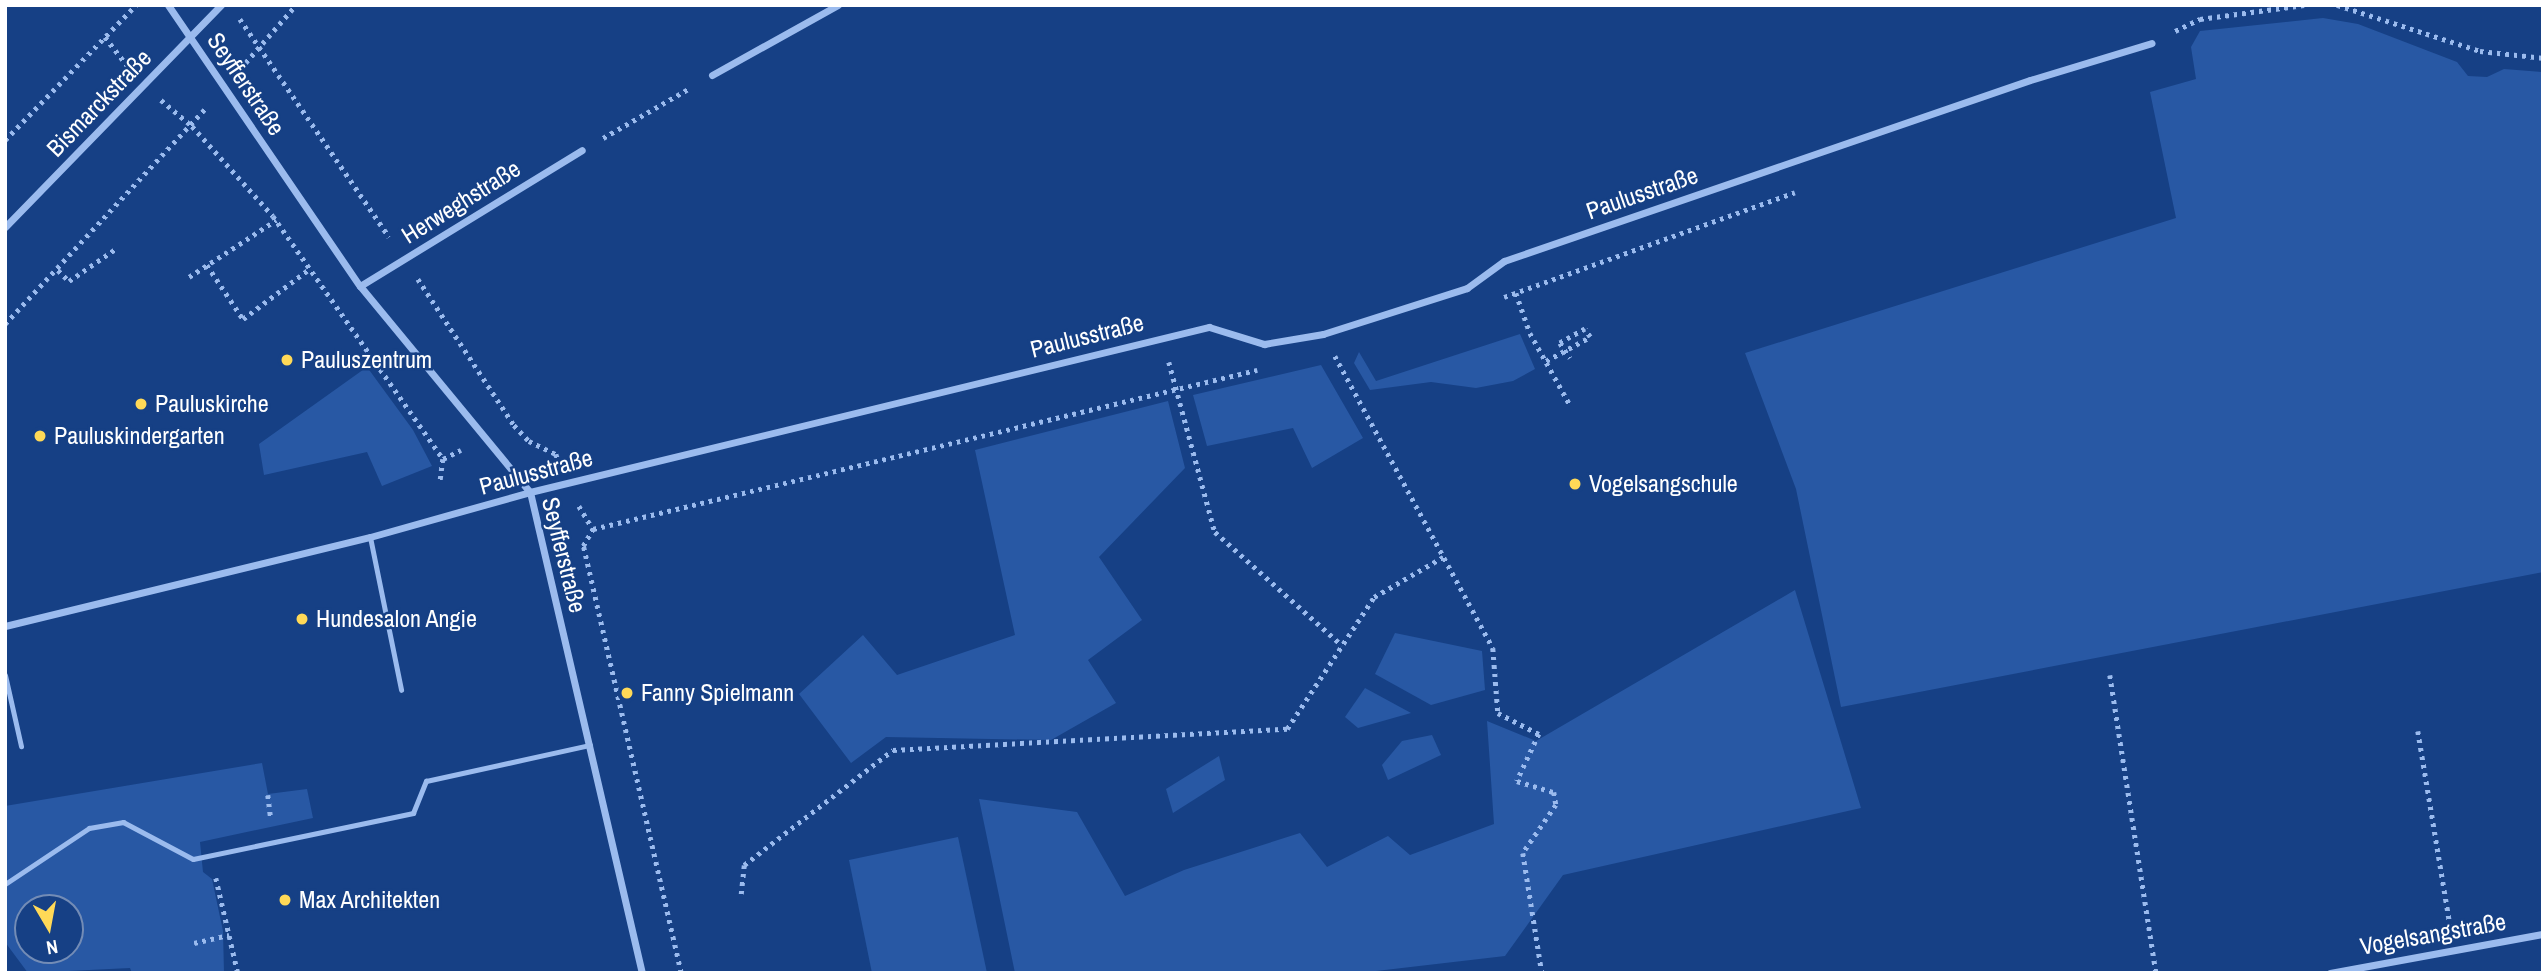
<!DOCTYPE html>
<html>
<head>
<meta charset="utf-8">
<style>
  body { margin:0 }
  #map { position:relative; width:2548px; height:978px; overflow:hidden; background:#164085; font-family:"Archivo Narrow",sans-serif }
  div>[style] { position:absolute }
  .green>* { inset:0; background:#2858a4 }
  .path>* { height:4.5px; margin-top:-2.25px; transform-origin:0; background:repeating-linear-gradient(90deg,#9bbbee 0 3.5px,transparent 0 8.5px) }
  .service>* { height:5px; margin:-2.5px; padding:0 2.5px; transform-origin:2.5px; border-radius:2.5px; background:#9bbbee }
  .minor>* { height:7px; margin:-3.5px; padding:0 3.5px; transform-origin:3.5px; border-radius:3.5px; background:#9bbbee }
  .dots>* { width:19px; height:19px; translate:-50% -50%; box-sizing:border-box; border:4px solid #164085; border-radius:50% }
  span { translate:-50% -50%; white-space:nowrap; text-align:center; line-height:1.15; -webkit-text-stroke:5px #164085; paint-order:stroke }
  .street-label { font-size:24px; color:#fff }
  .poi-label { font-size:24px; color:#fff }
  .left { translate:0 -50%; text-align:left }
  .frame { position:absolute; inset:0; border:7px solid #fff; pointer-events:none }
  .north { position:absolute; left:14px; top:894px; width:70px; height:70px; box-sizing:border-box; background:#164085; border:2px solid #738cb6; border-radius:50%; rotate:170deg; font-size:19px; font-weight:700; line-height:28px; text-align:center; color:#fff }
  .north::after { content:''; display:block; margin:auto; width:24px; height:32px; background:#ffd957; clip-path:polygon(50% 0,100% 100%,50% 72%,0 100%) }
</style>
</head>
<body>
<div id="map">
  <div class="green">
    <i style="clip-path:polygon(2323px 18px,2358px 24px,2457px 62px,2468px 76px,2487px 77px,2504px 69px,2543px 72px,2543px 572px,1841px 707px,1796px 489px,1745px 353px,2176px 218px,2150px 92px,2196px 79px,2191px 47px,2200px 31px)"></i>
    <i style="clip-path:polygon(1520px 334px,1535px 369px,1513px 381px,1476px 388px,1431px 382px,1370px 390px,1354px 363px,1359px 352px,1376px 381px)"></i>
    <i style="clip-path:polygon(1321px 365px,1363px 438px,1312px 468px,1293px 428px,1207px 446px,1193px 395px)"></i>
    <i style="clip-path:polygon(367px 367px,413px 430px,432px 466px,382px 486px,367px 452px,264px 475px,259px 444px)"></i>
    <i style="clip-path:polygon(1168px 401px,1185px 468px,1099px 557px,1142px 620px,1088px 660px,1116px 703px,1051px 740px,886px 737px,851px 763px,799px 694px,863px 635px,897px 675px,1015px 635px,975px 450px)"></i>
    <i style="clip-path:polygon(1795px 590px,1861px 808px,1563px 875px,1505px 956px,1359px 973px,1015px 973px,979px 799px,1077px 812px,1125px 896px,1184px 870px,1300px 833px,1327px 867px,1388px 836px,1410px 855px,1494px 824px,1487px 721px,1536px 741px)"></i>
    <i style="clip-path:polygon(1395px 633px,1482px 651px,1485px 690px,1431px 705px,1375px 674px)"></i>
    <i style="clip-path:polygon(1365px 688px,1411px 713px,1358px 728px,1345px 717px)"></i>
    <i style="clip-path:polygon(1432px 735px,1441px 755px,1388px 780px,1382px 765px,1402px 741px)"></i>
    <i style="clip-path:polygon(1219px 756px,1225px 780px,1173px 813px,1166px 789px)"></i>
    <i style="clip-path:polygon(evenodd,262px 763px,268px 794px,307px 789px,313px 818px,200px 842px,203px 872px,212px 879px,223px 931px,224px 973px,132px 973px,130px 968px,28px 973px,5px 942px,5px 806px,262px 763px,28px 908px,70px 908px,70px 950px,28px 950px,28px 908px)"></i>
    <i style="clip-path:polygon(958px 837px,987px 973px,872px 973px,849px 860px)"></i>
  </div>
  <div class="path">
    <i style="left:2337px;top:5px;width:150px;rotate:17.8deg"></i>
    <i style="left:2480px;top:51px;width:63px;rotate:6.3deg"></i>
    <i style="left:240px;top:19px;width:264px;rotate:55.6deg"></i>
    <i style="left:2175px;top:31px;width:28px;rotate:-26deg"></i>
    <i style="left:2200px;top:19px;width:105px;rotate:-7.7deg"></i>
    <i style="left:105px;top:37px;width:37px;rotate:52deg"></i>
    <i style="left:240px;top:69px;width:85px;rotate:-48.8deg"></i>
    <i style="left:161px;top:100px;width:40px;rotate:40deg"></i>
    <i style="left:192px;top:126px;width:121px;rotate:48deg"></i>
    <i style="left:273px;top:216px;width:297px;rotate:55deg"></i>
    <i style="left:443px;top:459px;width:24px;rotate:97deg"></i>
    <i style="left:603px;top:138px;width:100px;rotate:-29.9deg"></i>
    <i style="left:5px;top:140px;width:188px;rotate:-45.9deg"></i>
    <i style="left:207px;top:265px;width:65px;rotate:56.3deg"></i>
    <i style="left:243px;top:319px;width:83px;rotate:-37.1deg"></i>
    <i style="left:58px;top:270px;width:16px;rotate:45deg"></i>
    <i style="left:69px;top:281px;width:55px;rotate:-34.6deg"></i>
    <i style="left:189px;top:277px;width:104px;rotate:-33.2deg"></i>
    <i style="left:418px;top:279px;width:175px;rotate:56.7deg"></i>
    <i style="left:514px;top:425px;width:22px;rotate:47deg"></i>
    <i style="left:529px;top:441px;width:30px;rotate:26deg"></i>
    <i style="left:556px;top:454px;width:6px;rotate:72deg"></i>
    <i style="left:1516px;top:293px;width:42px;rotate:70.7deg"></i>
    <i style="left:1530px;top:333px;width:82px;rotate:60.9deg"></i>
    <i style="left:1504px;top:297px;width:309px;rotate:-19.8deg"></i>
    <i style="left:5px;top:324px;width:296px;rotate:-47.1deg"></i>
    <i style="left:1335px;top:356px;width:332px;rotate:61.6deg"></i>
    <i style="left:1493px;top:648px;width:65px;rotate:85.6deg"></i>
    <i style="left:1498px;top:713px;width:46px;rotate:27.1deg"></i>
    <i style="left:1539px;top:734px;width:52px;rotate:115.1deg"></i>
    <i style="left:1517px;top:781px;width:39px;rotate:17deg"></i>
    <i style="left:1554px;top:792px;width:13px;rotate:81deg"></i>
    <i style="left:1556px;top:805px;width:58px;rotate:124.5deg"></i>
    <i style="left:1523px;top:853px;width:121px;rotate:81deg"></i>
    <i style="left:1546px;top:361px;width:50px;rotate:-28.6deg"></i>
    <i style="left:1590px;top:337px;width:9px;rotate:-122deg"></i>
    <i style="left:1585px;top:329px;width:29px;rotate:151deg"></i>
    <i style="left:1560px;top:343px;width:18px;rotate:56deg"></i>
    <i style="left:1169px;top:362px;width:176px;rotate:74.9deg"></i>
    <i style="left:1215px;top:532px;width:170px;rotate:41.7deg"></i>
    <i style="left:443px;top:459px;width:20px;rotate:-27deg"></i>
    <i style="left:579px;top:506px;width:27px;rotate:59deg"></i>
    <i style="left:2110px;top:675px;width:302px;rotate:81.2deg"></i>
    <i style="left:2418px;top:731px;width:197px;rotate:80.6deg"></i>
    <i style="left:268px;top:795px;width:23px;rotate:83deg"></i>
    <i style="left:216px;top:878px;width:98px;rotate:77deg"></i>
    <i style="left:741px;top:894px;width:29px;rotate:-84deg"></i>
    <i style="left:744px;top:865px;width:188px;rotate:-37.7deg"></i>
    <i style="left:893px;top:750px;width:395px;rotate:-3.1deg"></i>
    <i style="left:1287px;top:729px;width:158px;rotate:-56.6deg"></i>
    <i style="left:1374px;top:597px;width:80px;rotate:-30.1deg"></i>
    <i style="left:194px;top:943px;width:36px;rotate:-13deg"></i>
    <i style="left:681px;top:973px;width:438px;rotate:-102.9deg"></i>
    <i style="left:583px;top:546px;width:20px;rotate:-60deg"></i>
    <i style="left:593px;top:529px;width:683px;rotate:-13.47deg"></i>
  </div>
  <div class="service">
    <i style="left:370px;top:537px;width:156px;rotate:78.5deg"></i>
    <i style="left:5px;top:675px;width:73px;rotate:77.3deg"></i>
    <i style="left:5px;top:884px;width:101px;rotate:-33.7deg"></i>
    <i style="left:89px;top:828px;width:35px;rotate:-10deg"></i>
    <i style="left:123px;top:822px;width:79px;rotate:27.9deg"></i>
    <i style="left:193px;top:859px;width:225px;rotate:-11.8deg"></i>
    <i style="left:413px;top:813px;width:35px;rotate:-68deg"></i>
    <i style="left:426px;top:781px;width:168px;rotate:-12.4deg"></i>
  </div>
  <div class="minor">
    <i style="left:168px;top:5px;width:340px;rotate:55.7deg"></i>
    <i style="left:360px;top:286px;width:267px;rotate:50.5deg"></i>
    <i style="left:530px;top:492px;width:494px;rotate:76.9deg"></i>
    <i style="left:712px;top:75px;width:144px;rotate:-29.1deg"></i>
    <i style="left:5px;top:227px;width:310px;rotate:-45.8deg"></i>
    <i style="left:360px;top:286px;width:260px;rotate:-31.5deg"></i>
    <i style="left:5px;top:626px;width:376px;rotate:-13.7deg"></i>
    <i style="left:370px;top:537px;width:166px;rotate:-15.7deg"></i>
    <i style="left:530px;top:492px;width:699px;rotate:-13.66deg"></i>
    <i style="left:1209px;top:327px;width:58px;rotate:17.2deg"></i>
    <i style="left:1264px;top:344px;width:60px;rotate:-9.6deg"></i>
    <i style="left:1323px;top:334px;width:151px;rotate:-17.7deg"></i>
    <i style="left:1467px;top:288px;width:46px;rotate:-36.1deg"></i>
    <i style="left:1504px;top:261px;width:556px;rotate:-18.99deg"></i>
    <i style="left:2030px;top:80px;width:127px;rotate:-16.9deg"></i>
    <i style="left:2330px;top:973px;width:217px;rotate:-10.4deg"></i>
  </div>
  <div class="dots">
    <i style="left:287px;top:360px;background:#ffd957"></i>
    <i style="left:141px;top:404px;background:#ffd957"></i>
    <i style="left:40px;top:436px;background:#ffd957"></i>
    <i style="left:1575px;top:484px;background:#ffd957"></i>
    <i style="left:302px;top:619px;background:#ffd957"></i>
    <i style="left:627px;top:693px;background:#ffd957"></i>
    <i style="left:285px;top:900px;background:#ffd957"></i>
  </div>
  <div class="street-label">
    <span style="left:246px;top:84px;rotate:56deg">Seyfferstraße</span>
    <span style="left:99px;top:103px;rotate:-46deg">Bismarckstraße</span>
    <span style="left:1642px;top:193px;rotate:-19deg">Paulusstraße</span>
    <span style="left:461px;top:202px;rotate:-32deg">Herweghstraße</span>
    <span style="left:1087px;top:336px;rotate:-14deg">Paulusstraße</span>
    <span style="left:536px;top:472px;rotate:-15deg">Paulusstraße</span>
    <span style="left:564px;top:555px;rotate:76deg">Seyfferstraße</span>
    <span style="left:2433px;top:934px;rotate:-10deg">Vogelsangstraße</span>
  </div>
  <div class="poi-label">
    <span class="left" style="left:301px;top:360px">Pauluszentrum</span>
    <span class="left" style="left:155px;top:404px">Pauluskirche</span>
    <span class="left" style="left:54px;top:436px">Pauluskindergarten</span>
    <span class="left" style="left:1589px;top:484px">Vogelsangschule</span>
    <span class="left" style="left:316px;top:619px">Hundesalon Angie</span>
    <span class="left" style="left:641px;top:693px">Fanny Spielmann</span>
    <span class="left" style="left:299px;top:900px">Max Architekten</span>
  </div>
  <div class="frame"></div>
  <div class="north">N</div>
</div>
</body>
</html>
